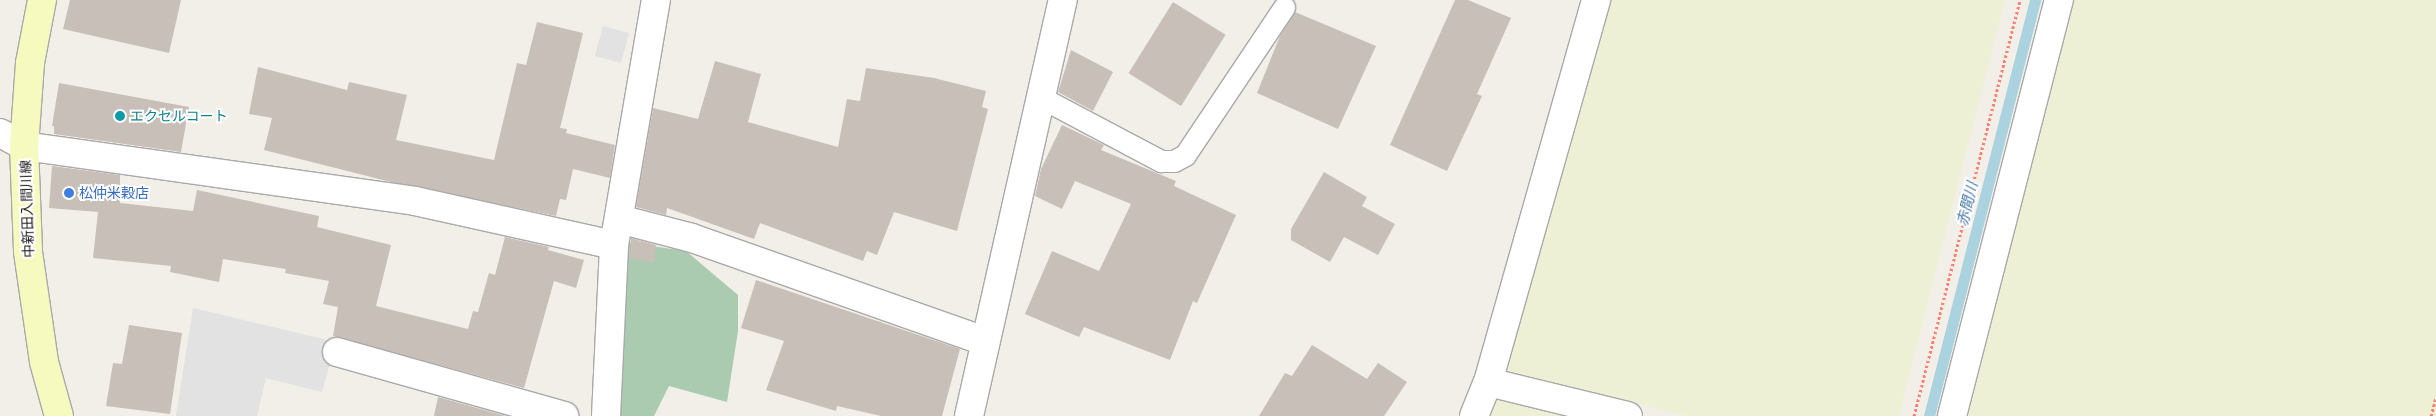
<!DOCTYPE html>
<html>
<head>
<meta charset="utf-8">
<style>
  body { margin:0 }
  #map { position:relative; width:2436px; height:416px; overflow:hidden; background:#f2efe9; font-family:"Public Sans","Noto Sans JP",sans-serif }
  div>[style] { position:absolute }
  .farmland>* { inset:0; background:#eef0d5 }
  .cemetery>* { inset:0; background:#aacbaf }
  .parking>* { inset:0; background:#e2e2e2; transform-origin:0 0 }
  .stream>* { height:11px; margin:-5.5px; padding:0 5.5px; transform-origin:5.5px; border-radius:5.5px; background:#aad3df }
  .building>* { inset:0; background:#c7bfb8; transform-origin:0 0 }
  .path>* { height:3px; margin-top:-1.5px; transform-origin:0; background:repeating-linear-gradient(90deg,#fa8072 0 2.5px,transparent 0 5px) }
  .roads { filter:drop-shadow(1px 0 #a9a9a9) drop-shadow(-1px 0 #a9a9a9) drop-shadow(0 1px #a9a9a9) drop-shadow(0 -1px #a9a9a9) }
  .lane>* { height:21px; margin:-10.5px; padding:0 10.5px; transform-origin:10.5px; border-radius:10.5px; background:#fff }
  .street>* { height:28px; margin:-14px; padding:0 14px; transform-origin:14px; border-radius:14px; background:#fff }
  .secondary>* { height:28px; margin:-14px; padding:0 14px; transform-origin:14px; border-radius:14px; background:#f7fabf }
  .dots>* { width:14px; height:14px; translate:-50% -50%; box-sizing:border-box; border:2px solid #fff; border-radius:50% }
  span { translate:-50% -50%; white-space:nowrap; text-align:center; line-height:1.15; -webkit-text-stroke:4px #fff; paint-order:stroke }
  .culture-label { font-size:14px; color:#0d838f }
  .left { translate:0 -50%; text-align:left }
  .shop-label { font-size:14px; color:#366cbe }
  .street-label { font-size:14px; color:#222 }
  .water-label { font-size:15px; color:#4a7aab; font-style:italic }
</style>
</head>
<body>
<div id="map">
  <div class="farmland">
    <i style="clip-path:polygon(1608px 0,2005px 0,1899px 416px,1687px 416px,1505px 371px)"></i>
    <i style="clip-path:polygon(2070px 0,2436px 0,2436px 416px,1963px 416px)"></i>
    <i style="clip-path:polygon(1494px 396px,1580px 416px,1486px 416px)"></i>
  </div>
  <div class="cemetery">
    <i style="clip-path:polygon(624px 242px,686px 251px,738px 295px,738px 331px,727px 402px,669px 386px,654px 416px,617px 416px)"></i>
  </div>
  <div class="parking">
    <i style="left:603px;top:26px;width:27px;height:31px;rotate:15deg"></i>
    <i style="clip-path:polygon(193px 308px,336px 342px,322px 392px,266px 378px,257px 416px,176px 416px)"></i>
  </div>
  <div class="stream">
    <i style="left:1929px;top:416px;width:429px;rotate:-75.7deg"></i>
  </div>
  <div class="building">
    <i style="clip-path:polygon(70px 0,181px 0,169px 53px,63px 29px)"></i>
    <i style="clip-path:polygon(1455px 0,1468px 0,1511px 18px,1477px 94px,1482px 96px,1447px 171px,1390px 145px)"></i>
    <i style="left:1173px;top:2px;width:62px;height:84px;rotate:32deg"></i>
    <i style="clip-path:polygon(1295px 12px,1376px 46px,1338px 129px,1257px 93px,1280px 36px)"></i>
    <i style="clip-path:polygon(537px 22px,583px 33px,560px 128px,567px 129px,566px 133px,615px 145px,610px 178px,573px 169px,566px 200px,560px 199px,556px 216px,391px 182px,264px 150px,272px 118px,249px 114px,258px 67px,347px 90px,349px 82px,407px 95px,396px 140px,494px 160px,517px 63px,526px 65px)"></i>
    <i style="clip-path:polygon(1071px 50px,1113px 72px,1093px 111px,1058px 92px)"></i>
    <i style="clip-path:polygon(715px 61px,761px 74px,748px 122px,838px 147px,847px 99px,860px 101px,866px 68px,934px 78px,986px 91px,982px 107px,988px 109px,957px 231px,894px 212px,877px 255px,867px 251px,863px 261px,760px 223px,754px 239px,667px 208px,666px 215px,636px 207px,653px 108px,698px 119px)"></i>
    <i style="clip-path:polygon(59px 83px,189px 107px,181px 152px,54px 134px,54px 126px,52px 126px)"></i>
    <i style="clip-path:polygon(1062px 125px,1104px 145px,1101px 150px,1176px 181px,1174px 186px,1236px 215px,1197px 303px,1193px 301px,1170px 360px,1084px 327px,1079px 337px,1025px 314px,1052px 251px,1099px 271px,1131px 204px,1075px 181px,1062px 209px,1035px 196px,1041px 169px)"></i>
    <i style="clip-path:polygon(52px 166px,120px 175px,120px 203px,193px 211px,197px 190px,319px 216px,317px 227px,391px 245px,376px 306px,468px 329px,473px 311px,478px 312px,489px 273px,495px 275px,505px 237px,549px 247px,548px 250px,584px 260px,576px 288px,554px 281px,524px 388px,333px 336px,338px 307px,323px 304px,329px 281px,285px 273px,286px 269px,223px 259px,219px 282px,170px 272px,171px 266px,93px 258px,98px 212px,49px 208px)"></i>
    <i style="clip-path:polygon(1324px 172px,1367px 197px,1362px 206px,1395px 224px,1378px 255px,1344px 237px,1330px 262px,1291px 240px,1291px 229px)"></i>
    <i style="clip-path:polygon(631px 238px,656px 245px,654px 262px,629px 259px)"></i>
    <i style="clip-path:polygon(756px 280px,960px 349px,942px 416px,881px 416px,837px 406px,836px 411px,766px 390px,784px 341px,741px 328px)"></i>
    <i style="clip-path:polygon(129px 325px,182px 333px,170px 414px,106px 406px,113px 363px,122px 364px)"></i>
    <i style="clip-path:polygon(1312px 345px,1367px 379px,1378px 363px,1407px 382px,1384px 416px,1259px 416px,1285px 373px,1292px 376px)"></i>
    <i style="clip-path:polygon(438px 397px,506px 416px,434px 416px)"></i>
  </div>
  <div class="path">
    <i style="left:1914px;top:416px;width:429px;rotate:-75.7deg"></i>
    <i style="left:2431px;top:416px;width:20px;rotate:-75deg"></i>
  </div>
  <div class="roads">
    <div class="lane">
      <i style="left:1040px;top:97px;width:137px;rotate:27.9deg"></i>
      <i style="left:1161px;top:161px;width:13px"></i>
      <i style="left:1174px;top:161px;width:13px;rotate:-29deg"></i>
      <i style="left:1185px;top:155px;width:178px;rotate:-56.2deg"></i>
    </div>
    <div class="street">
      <i style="left:0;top:133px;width:27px;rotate:28deg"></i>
      <i style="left:24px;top:146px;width:395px;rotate:8deg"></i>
      <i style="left:415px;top:201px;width:204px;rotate:12.5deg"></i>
      <i style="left:619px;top:219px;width:75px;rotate:14.6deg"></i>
      <i style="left:692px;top:238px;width:311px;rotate:19.4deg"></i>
      <i style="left:337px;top:352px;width:236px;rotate:15.7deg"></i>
      <i style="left:1488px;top:382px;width:144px;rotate:13.7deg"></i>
      <i style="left:606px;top:416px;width:171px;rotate:-87.3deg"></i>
      <i style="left:614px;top:245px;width:249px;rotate:-80.3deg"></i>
      <i style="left:969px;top:416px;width:426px;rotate:-77.3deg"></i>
      <i style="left:1474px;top:416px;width:37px;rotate:-68deg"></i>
      <i style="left:1488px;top:382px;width:397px;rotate:-74.2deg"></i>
      <i style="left:1952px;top:416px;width:430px;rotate:-75.6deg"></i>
    </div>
    <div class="secondary">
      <i style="left:42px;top:0;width:64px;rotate:100.8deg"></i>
      <i style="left:30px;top:63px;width:83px;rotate:94.1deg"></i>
      <i style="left:24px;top:146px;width:106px;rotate:87.8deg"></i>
      <i style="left:28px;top:252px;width:111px;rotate:81.7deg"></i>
      <i style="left:44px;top:362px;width:56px;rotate:74.5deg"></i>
    </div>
  </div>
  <div class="dots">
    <i style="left:120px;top:116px;background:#0f9aa8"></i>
    <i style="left:69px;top:193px;background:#3f7fe0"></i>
  </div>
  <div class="culture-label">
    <span class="left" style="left:130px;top:116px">エクセルコート</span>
  </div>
  <div class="shop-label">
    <span class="left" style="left:79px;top:193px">松仲米穀店</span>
  </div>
  <div class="street-label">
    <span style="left:27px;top:209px;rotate:-92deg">中新田入間川線</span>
  </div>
  <div class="water-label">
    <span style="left:1967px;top:204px;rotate:-76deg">赤間川</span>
  </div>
</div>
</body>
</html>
